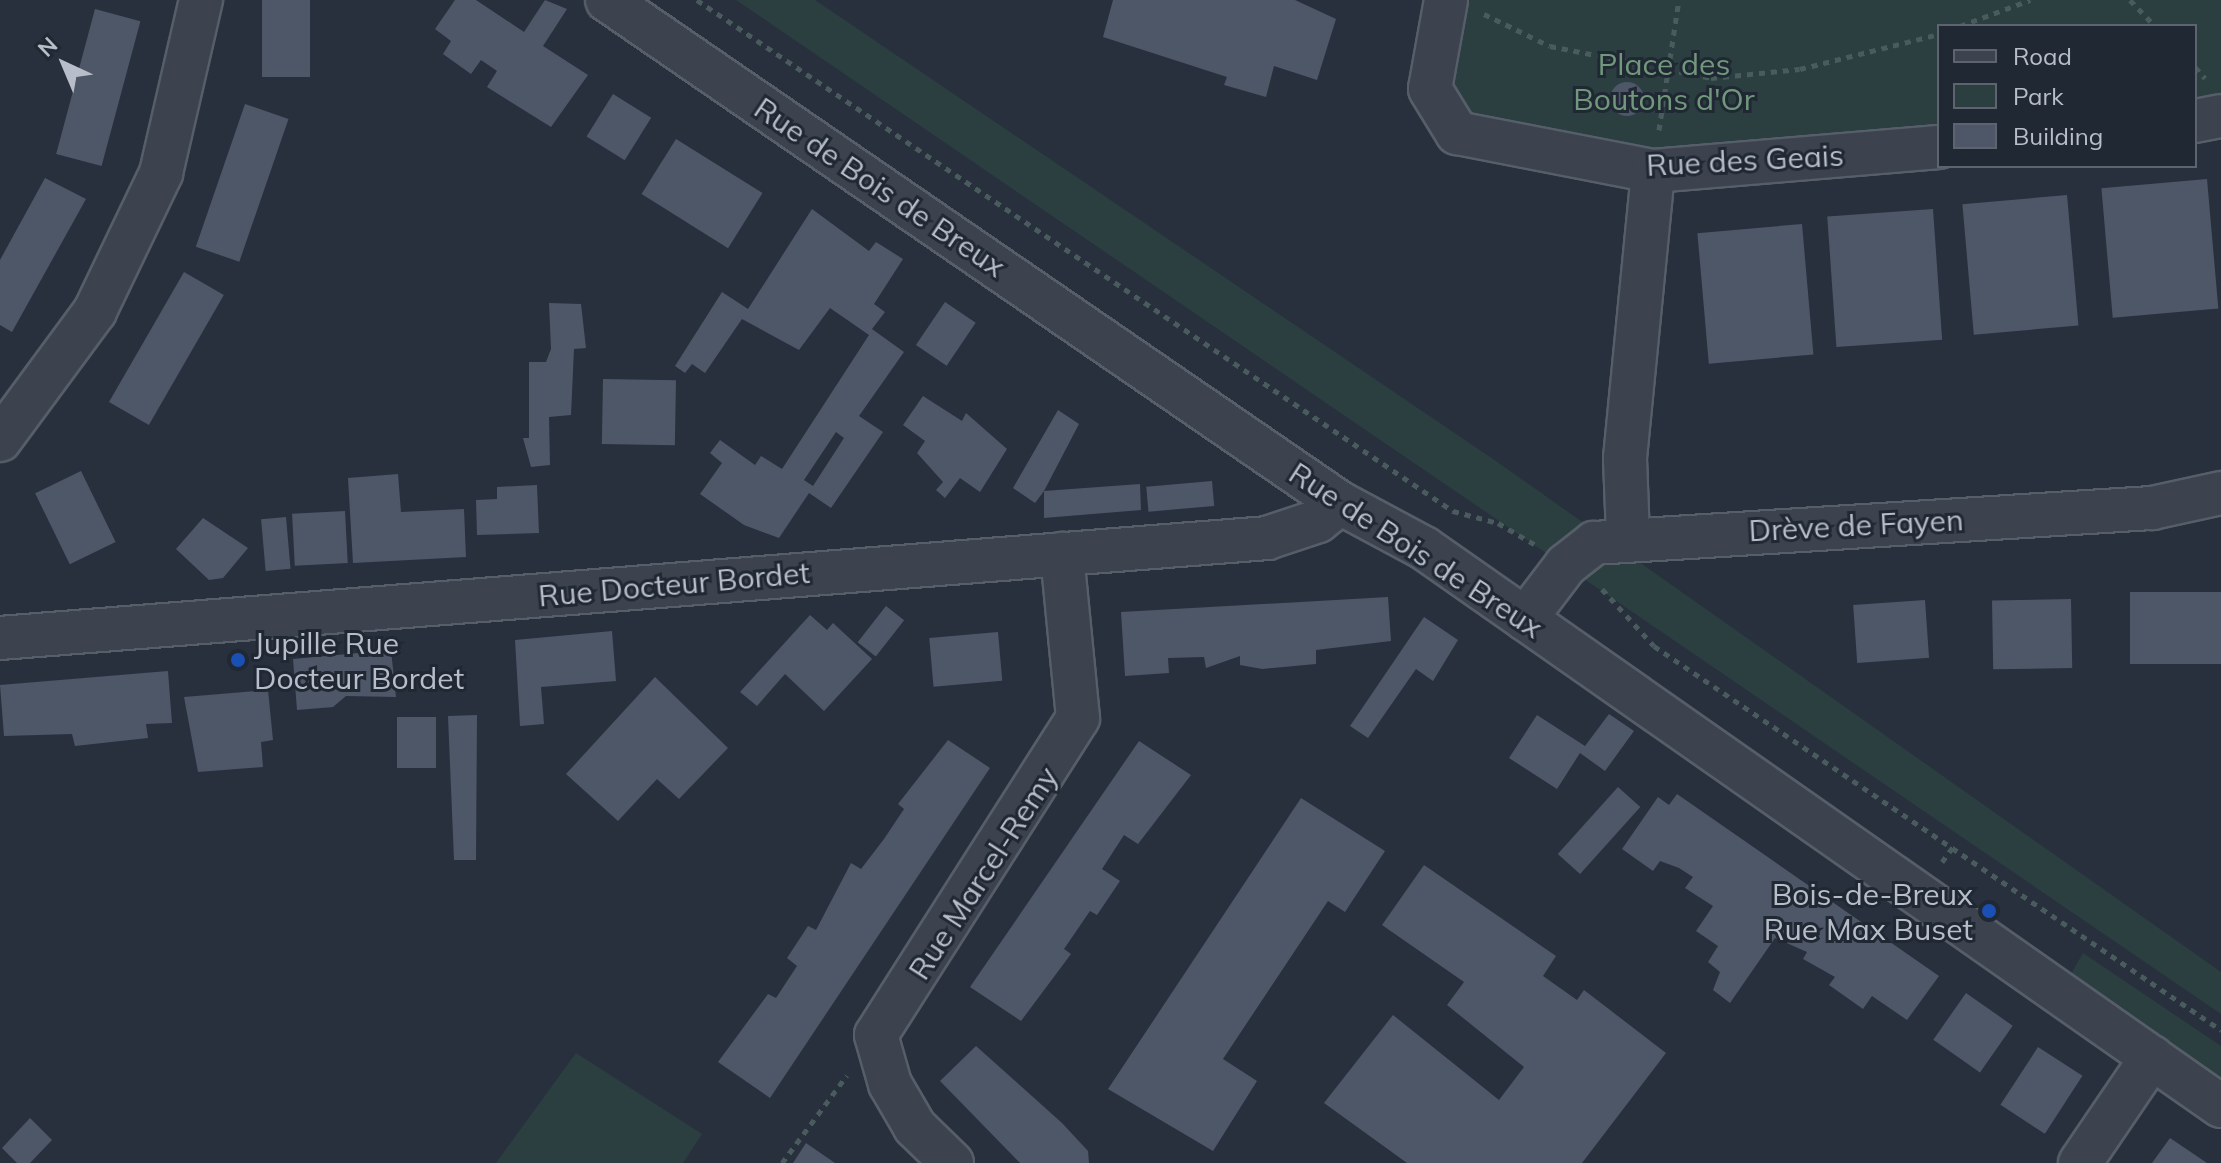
<!DOCTYPE html>
<html>
<head>
<meta charset="utf-8">
<style>
  body { margin:0 }
  #map { position:relative; width:2221px; height:1163px; overflow:hidden; background:#28303e; font-family:Mulish,sans-serif }
  div>[style] { position:absolute }
  .green>* { inset:0; background:#2b3e40 }
  .building>* { inset:0; background:#4e5767; transform-origin:0 0 }
  .round { border-radius:50% }
  .path>* { height:5px; margin-top:-2.5px; transform-origin:0; background:repeating-linear-gradient(90deg,#4a5b5e 0 6px,transparent 0 12px) }
  .roads { filter:drop-shadow(2px 0 #565e69) drop-shadow(-2px 0 #565e69) drop-shadow(0 2px #565e69) drop-shadow(0 -2px #565e69) }
  .street>* { height:42px; margin:-21px; padding:0 21px; transform-origin:21px; border-radius:21px; background:#3c434e }
  .dots>* { width:22px; height:22px; translate:-50% -50%; box-sizing:border-box; border:4px solid #202834; border-radius:50% }
  span { translate:-50% -50%; white-space:nowrap; text-align:center; line-height:1.15; -webkit-text-stroke:6px #202834; paint-order:stroke }
  .park-label { font-size:30px; color:#71987c }
  .street-label { font-size:30px; color:#b8bec9 }
  .poi-label { font-size:30px; color:#b8bec9 }
  .left { translate:0 -50%; text-align:left }
  .right { translate:-100% -50%; text-align:right }
  .legend { position:absolute; left:1937px; top:24px; width:260px; height:144px; box-sizing:border-box; background:#202834; border:2px solid #5d6470; margin:0; padding:10px 14px; list-style:none; font-size:24px; color:#b8bec9 }
  .legend li { display:flex; align-items:center; gap:16px; height:40px }
  .legend b { width:40px; border:2px solid #5d6470 }
  .north { position:absolute; left:24px; top:24px; width:80px; height:80px; -webkit-text-stroke:6px #202834; paint-order:stroke; rotate:316deg; font-size:22px; font-weight:700; line-height:32px; text-align:center; color:#b8bec9 }
  .north::after { content:''; display:block; margin:auto; width:28px; height:36px; background:#b8bec9; clip-path:polygon(50% 0,100% 100%,50% 72%,0 100%) }
</style>
</head>
<body>
<div id="map">
  <div class="green">
    <i style="clip-path:polygon(736px 0,815px 0,1493px 459px,2221px 972px,2221px 1014px)"></i>
    <i style="clip-path:polygon(1456px 0,2221px 0,2221px 98px,2195px 114px,2195px 26px,1939px 26px,1939px 139px,1665px 165px,1468px 129px,1445px 98px)"></i>
    <i style="clip-path:polygon(2083px 953px,2221px 1046px,2221px 1089px,2067px 981px)"></i>
    <i style="clip-path:polygon(576px 1053px,702px 1134px,683px 1163px,496px 1163px)"></i>
  </div>
  <div class="building">
    <i style="left:262px;top:0;width:48px;height:77px"></i>
    <i style="clip-path:polygon(455px 0,476px 0,524px 32px,545px 0,567px 9px,543px 46px,588px 75px,551px 127px,487px 87px,497px 71px,481px 60px,471px 74px,443px 54px,451px 41px,435px 29px)"></i>
    <i style="clip-path:polygon(1113px 0,1295px 0,1336px 19px,1317px 80px,1274px 66px,1266px 97px,1224px 85px,1227px 77px,1103px 37px)"></i>
    <i style="left:95px;top:9px;width:47px;height:150px;rotate:15deg"></i>
    <i class="round" style="left:1610px;top:82px;width:34px;height:34px"></i>
    <i style="left:613px;top:94px;width:45px;height:50px;rotate:32deg"></i>
    <i style="left:245px;top:104px;width:46px;height:151px;rotate:19deg"></i>
    <i style="left:676px;top:139px;width:102px;height:65px;rotate:32deg"></i>
    <i style="clip-path:polygon(45px 178px,86px 199px,12px 332px,0 325px,0 260px)"></i>
    <i style="left:2207px;top:179px;width:130px;height:106px;rotate:85deg"></i>
    <i style="left:2067px;top:195px;width:131px;height:105px;rotate:85deg"></i>
    <i style="clip-path:polygon(evenodd,812px 209px,869px 251px,876px 242px,903px 259px,874px 304px,885px 312px,872px 329px,904px 352px,859px 416px,883px 432px,831px 508px,809px 493px,779px 538px,744px 525px,700px 494px,722px 463px,710px 453px,720px 440px,755px 465px,761px 456px,782px 469px,869px 335px,830px 308px,799px 350px,742px 319px,705px 373px,692px 364px,685px 373px,675px 366px,722px 292px,748px 309px,812px 209px,836px 432px,844px 438px,813px 486px,804px 480px,836px 432px)"></i>
    <i style="left:1933px;top:209px;width:131px;height:106px;rotate:86deg"></i>
    <i style="left:1802px;top:224px;width:131px;height:105px;rotate:85deg"></i>
    <i style="left:184px;top:272px;width:46px;height:150px;rotate:30deg"></i>
    <i style="left:945px;top:302px;width:37px;height:52px;rotate:34deg"></i>
    <i style="clip-path:polygon(549px 303px,581px 304px,586px 348px,574px 349px,571px 415px,549px 417px,550px 465px,531px 467px,523px 438px,529px 438px,529px 362px,546px 362px,551px 349px)"></i>
    <i style="left:603px;top:379px;width:73px;height:65px;rotate:1deg"></i>
    <i style="clip-path:polygon(923px 396px,962px 421px,966px 413px,1007px 449px,980px 492px,960px 478px,945px 498px,936px 490px,943px 482px,917px 453px,925px 441px,903px 425px)"></i>
    <i style="clip-path:polygon(1058px 410px,1079px 424px,1044px 491px,1140px 484px,1141px 510px,1044px 518px,1044px 491px,1035px 503px,1013px 488px)"></i>
    <i style="left:81px;top:471px;width:79px;height:51px;rotate:64deg"></i>
    <i style="clip-path:polygon(398px 474px,401px 512px,464px 509px,466px 557px,353px 563px,348px 478px)"></i>
    <i style="left:1212px;top:481px;width:25px;height:66px;rotate:85deg"></i>
    <i style="clip-path:polygon(537px 485px,539px 533px,477px 535px,476px 500px,497px 499px,497px 487px)"></i>
    <i style="left:345px;top:511px;width:52px;height:53px;rotate:87deg"></i>
    <i style="left:286px;top:517px;width:52px;height:25px;rotate:85deg"></i>
    <i style="clip-path:polygon(203px 518px,248px 548px,223px 578px,209px 580px,176px 549px)"></i>
    <i style="left:2221px;top:592px;width:72px;height:91px;rotate:90deg"></i>
    <i style="clip-path:polygon(1388px 597px,1391px 641px,1316px 650px,1316px 664px,1262px 669px,1240px 665px,1240px 656px,1206px 668px,1204px 657px,1168px 658px,1169px 673px,1125px 676px,1121px 612px)"></i>
    <i style="left:2071px;top:599px;width:69px;height:79px;rotate:89deg"></i>
    <i style="left:1925px;top:600px;width:58px;height:72px;rotate:86deg"></i>
    <i style="left:886px;top:606px;width:23px;height:46px;rotate:38deg"></i>
    <i style="clip-path:polygon(810px 615px,827px 630px,833px 623px,872px 659px,824px 711px,785px 674px,757px 706px,740px 692px)"></i>
    <i style="clip-path:polygon(1424px 617px,1458px 640px,1433px 681px,1416px 669px,1368px 738px,1350px 726px)"></i>
    <i style="clip-path:polygon(612px 631px,616px 681px,541px 687px,544px 724px,520px 726px,515px 640px)"></i>
    <i style="left:998px;top:632px;width:49px;height:69px;rotate:85deg"></i>
    <i style="clip-path:polygon(391px 650px,396px 697px,346px 696px,333px 707px,297px 710px,293px 659px)"></i>
    <i style="clip-path:polygon(168px 671px,172px 723px,146px 724px,148px 738px,75px 746px,72px 734px,4px 736px,0 685px)"></i>
    <i style="clip-path:polygon(655px 677px,728px 748px,679px 799px,657px 779px,618px 821px,566px 774px)"></i>
    <i style="clip-path:polygon(268px 690px,273px 740px,261px 742px,263px 767px,198px 772px,184px 697px)"></i>
    <i style="clip-path:polygon(1609px 714px,1634px 731px,1605px 771px,1580px 753px,1557px 789px,1509px 758px,1537px 715px,1585px 746px)"></i>
    <i style="clip-path:polygon(477px 715px,476px 860px,454px 860px,448px 716px)"></i>
    <i style="left:397px;top:717px;width:39px;height:51px"></i>
    <i style="clip-path:polygon(948px 740px,990px 768px,770px 1098px,718px 1062px,768px 994px,776px 998px,797px 966px,787px 958px,808px 926px,816px 930px,851px 863px,861px 869px,884px 839px,904px 809px,898px 804px)"></i>
    <i style="clip-path:polygon(1139px 741px,1191px 775px,1138px 844px,1124px 835px,1102px 869px,1120px 881px,1097px 915px,1090px 911px,1064px 949px,1071px 954px,1021px 1021px,970px 987px)"></i>
    <i style="left:1618px;top:787px;width:30px;height:90px;rotate:42deg"></i>
    <i style="clip-path:polygon(1677px 794px,1939px 976px,1907px 1020px,1872px 996px,1863px 1009px,1829px 985px,1835px 977px,1803px 959px,1807px 952px,1775px 938px,1730px 1003px,1713px 990px,1720px 972px,1708px 962px,1718px 946px,1696px 931px,1713px 906px,1685px 888px,1693px 877px,1679px 868px,1660px 861px,1653px 871px,1622px 849px,1658px 797px,1669px 805px)"></i>
    <i style="clip-path:polygon(1301px 798px,1385px 851px,1345px 912px,1328px 901px,1223px 1059px,1257px 1081px,1213px 1151px,1108px 1089px)"></i>
    <i style="clip-path:polygon(1424px 865px,1556px 956px,1543px 976px,1577px 1000px,1584px 990px,1666px 1053px,1582px 1163px,1407px 1163px,1324px 1103px,1393px 1015px,1499px 1100px,1524px 1067px,1447px 1005px,1464px 982px,1382px 925px)"></i>
    <i style="left:1966px;top:993px;width:57px;height:57px;rotate:35deg"></i>
    <i style="clip-path:polygon(976px 1046px,1062px 1123px,1088px 1151px,1089px 1163px,1020px 1163px,940px 1081px)"></i>
    <i style="left:2038px;top:1047px;width:53px;height:69px;rotate:33deg"></i>
    <i style="clip-path:polygon(30px 1118px,52px 1140px,30px 1163px,17px 1163px,2px 1148px)"></i>
    <i style="clip-path:polygon(2170px 1138px,2207px 1163px,2152px 1163px)"></i>
    <i style="clip-path:polygon(806px 1143px,835px 1163px,793px 1163px)"></i>
  </div>
  <div class="path">
    <i style="left:697px;top:0;width:913px;rotate:34.06deg"></i>
    <i style="left:1453px;top:511px;width:47px;rotate:14.9deg"></i>
    <i style="left:1498px;top:523px;width:42px;rotate:30.3deg"></i>
    <i style="left:2130px;top:0;width:36px;rotate:46deg"></i>
    <i style="left:1484px;top:14px;width:73px;rotate:25.9deg"></i>
    <i style="left:1550px;top:46px;width:164px;rotate:11.2deg"></i>
    <i style="left:1711px;top:78px;width:89px;rotate:-5.8deg"></i>
    <i style="left:1800px;top:69px;width:143px;rotate:-14.1deg"></i>
    <i style="left:1960px;top:26px;width:75px;rotate:-20.4deg"></i>
    <i style="left:2195px;top:67px;width:15px;rotate:48deg"></i>
    <i style="left:1659px;top:130px;width:132px;rotate:-81.3deg"></i>
    <i style="left:1602px;top:589px;width:77px;rotate:47.6deg"></i>
    <i style="left:1654px;top:646px;width:685px;rotate:34.11deg"></i>
    <i style="left:1942px;top:862px;width:19px;rotate:-54deg"></i>
    <i style="left:782px;top:1163px;width:109px;rotate:-53.5deg"></i>
  </div>
  <div class="roads">
    <div class="street">
      <i style="left:607px;top:0;width:889px;rotate:34.46deg"></i>
      <i style="left:1340px;top:503px;width:95px;rotate:28.2deg"></i>
      <i style="left:1424px;top:548px;width:973px;rotate:35deg"></i>
      <i style="left:1446px;top:0;width:90px;rotate:100.2deg"></i>
      <i style="left:1430px;top:89px;width:52px;rotate:58.5deg"></i>
      <i style="left:1457px;top:133px;width:200px;rotate:11deg"></i>
      <i style="left:1653px;top:171px;width:287px;rotate:-4.8deg"></i>
      <i style="left:2195px;top:121px;width:26px;rotate:-11deg"></i>
      <i style="left:0;top:440px;width:160px;rotate:-53.6deg"></i>
      <i style="left:95px;top:311px;width:153px;rotate:-64.4deg"></i>
      <i style="left:161px;top:173px;width:178px;rotate:-77deg"></i>
      <i style="left:1628px;top:537px;width:79px;rotate:-92.2deg"></i>
      <i style="left:1625px;top:458px;width:288px;rotate:-84.4deg"></i>
      <i style="left:1525px;top:619px;width:68px;rotate:-52.8deg"></i>
      <i style="left:1566px;top:565px;width:36px;rotate:-38deg"></i>
      <i style="left:1594px;top:543px;width:559px;rotate:-3.59deg"></i>
      <i style="left:2152px;top:508px;width:71px;rotate:-12.3deg"></i>
      <i style="left:0;top:638px;width:1271px;rotate:-4.51deg"></i>
      <i style="left:1267px;top:538px;width:54px;rotate:-18.4deg"></i>
      <i style="left:1318px;top:521px;width:28px;rotate:-39deg"></i>
      <i style="left:952px;top:1163px;width:52px;rotate:-135.8deg"></i>
      <i style="left:915px;top:1127px;width:50px;rotate:-120.2deg"></i>
      <i style="left:890px;top:1084px;width:51px;rotate:-105.9deg"></i>
      <i style="left:876px;top:1035px;width:376px;rotate:-57.5deg"></i>
      <i style="left:1078px;top:718px;width:165px;rotate:-95.6deg"></i>
      <i style="left:2080px;top:1163px;width:128px;rotate:-55.8deg"></i>
    </div>
  </div>
  <div class="dots">
    <i style="left:238px;top:660px;background:#1a4fb4"></i>
    <i style="left:1989px;top:911px;background:#1a4fb4"></i>
  </div>
  <div class="park-label">
    <span style="left:1664px;top:81px">Place des<br>Boutons d'Or</span>
  </div>
  <div class="street-label">
    <span style="left:1745px;top:160px;rotate:-3deg">Rue des Geais</span>
    <span style="left:880px;top:187px;rotate:34deg">Rue de Bois de Breux</span>
    <span style="left:1856px;top:525px;rotate:-3deg">Drève de Fayen</span>
    <span style="left:1416px;top:550px;rotate:33deg">Rue de Bois de Breux</span>
    <span style="left:674px;top:584px;rotate:-5deg">Rue Docteur Bordet</span>
    <span style="left:983px;top:873px;rotate:-57deg">Rue Marcel-Remy</span>
  </div>
  <div class="poi-label">
    <span class="left" style="left:254px;top:660px">Jupille Rue<br>Docteur Bordet</span>
    <span class="right" style="left:1973px;top:911px">Bois-de-Breux<br>Rue Max Buset</span>
  </div>
  <ul class="legend">
  <li><b style="height:10px;background:#3c434e"></b>Road</li>
  <li><b style="height:22px;background:#2b3e40"></b>Park</li>
  <li><b style="height:22px;background:#4e5767"></b>Building</li>
  </ul>
  <div class="north">N</div>
</div>
</body>
</html>
